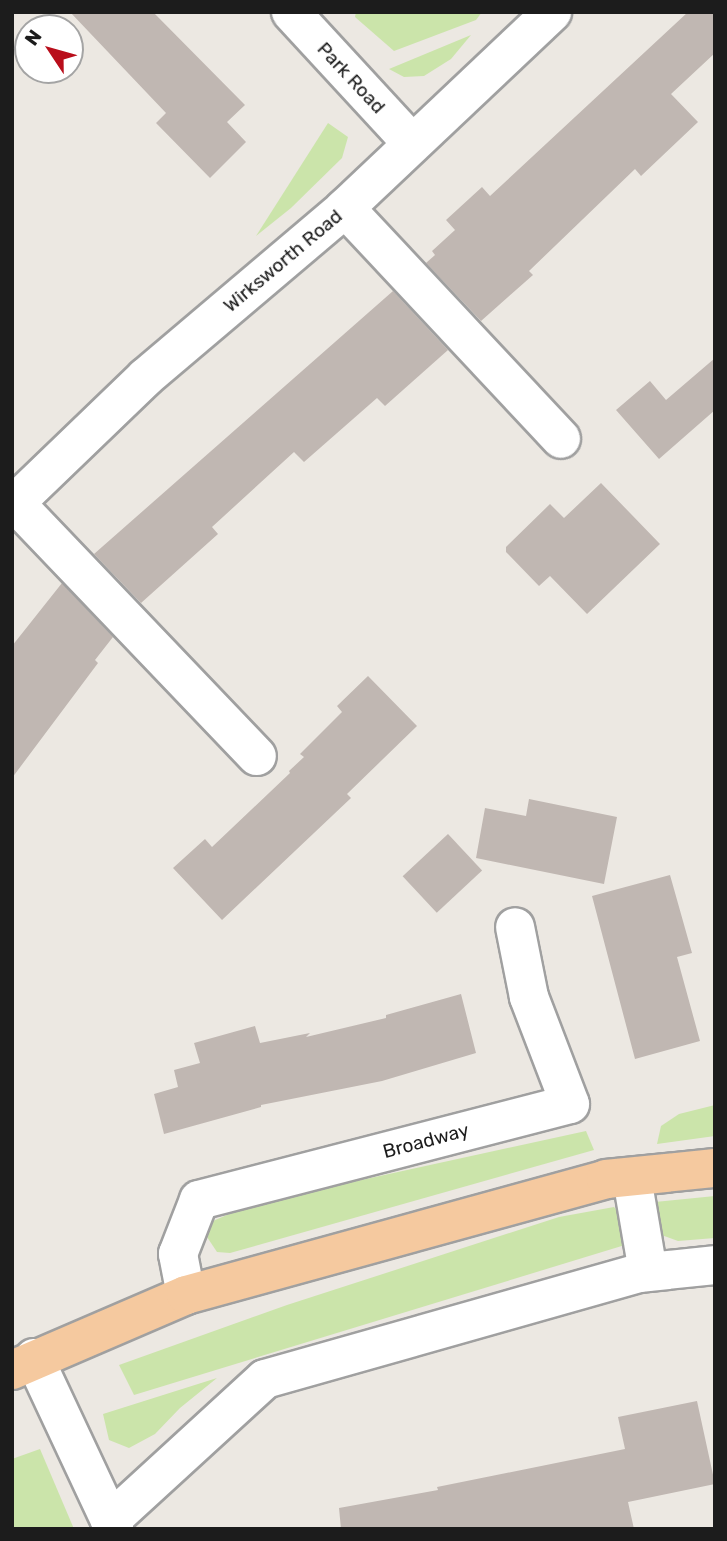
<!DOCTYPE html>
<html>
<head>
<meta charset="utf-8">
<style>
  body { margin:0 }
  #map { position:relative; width:727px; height:1541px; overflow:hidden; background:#ece8e2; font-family:Rubik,sans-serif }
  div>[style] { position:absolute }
  .grass>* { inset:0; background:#cbe4aa }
  .building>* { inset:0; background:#c0b7b2; transform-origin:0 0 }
  .roads { filter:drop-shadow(2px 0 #a0a0a0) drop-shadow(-2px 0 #a0a0a0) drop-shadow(0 2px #a0a0a0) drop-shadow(0 -2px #a0a0a0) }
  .minor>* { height:38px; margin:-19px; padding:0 19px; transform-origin:19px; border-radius:19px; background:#fff }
  .major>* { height:38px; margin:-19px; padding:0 19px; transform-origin:19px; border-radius:19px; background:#f5c99f }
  span { translate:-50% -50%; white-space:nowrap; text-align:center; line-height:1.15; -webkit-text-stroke:5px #fff; paint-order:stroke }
  .street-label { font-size:19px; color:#1c1c1c }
  .frame { position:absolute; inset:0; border:14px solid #1c1c1c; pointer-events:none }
  .north { position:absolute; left:14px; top:14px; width:70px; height:70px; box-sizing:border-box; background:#fff; border:2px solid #a4a4a4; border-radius:50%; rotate:306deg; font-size:19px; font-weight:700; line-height:28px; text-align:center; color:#1c1c1c }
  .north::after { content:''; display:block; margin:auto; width:24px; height:32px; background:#b90e1b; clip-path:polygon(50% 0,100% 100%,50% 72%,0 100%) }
</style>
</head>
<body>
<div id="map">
  <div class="grass">
    <i style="clip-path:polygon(356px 12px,482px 12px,476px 20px,394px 51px,355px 17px)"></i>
    <i style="clip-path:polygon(471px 35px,451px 59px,424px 76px,404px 77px,389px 69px)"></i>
    <i style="clip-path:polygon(328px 123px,348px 137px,342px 158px,291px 208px,256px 236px)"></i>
    <i style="clip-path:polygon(715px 1105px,715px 1136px,657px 1144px,661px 1126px,679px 1114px)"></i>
    <i style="clip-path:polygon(586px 1131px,594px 1150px,230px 1253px,217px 1252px,207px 1237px,213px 1221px,252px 1204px)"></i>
    <i style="clip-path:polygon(715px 1196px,715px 1238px,678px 1241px,656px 1233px,655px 1202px)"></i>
    <i style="clip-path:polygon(614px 1207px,630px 1226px,625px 1245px,134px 1395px,119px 1365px,287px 1305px,559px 1217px)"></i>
    <i style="clip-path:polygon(217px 1378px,180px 1408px,155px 1434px,129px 1448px,109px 1440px,103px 1414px)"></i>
    <i style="clip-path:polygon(40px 1449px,74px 1529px,12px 1529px,12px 1459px)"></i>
  </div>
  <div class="building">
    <i style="clip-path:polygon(70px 12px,153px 12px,245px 105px,227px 122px,246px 142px,210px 178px,156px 123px,166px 113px)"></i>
    <i style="clip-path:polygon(688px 12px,715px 12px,715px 53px,671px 94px,698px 122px,641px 176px,635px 169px,529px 271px,533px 275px,481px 321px,426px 263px,435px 255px,432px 251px,455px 230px,446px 220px,482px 187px,490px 196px)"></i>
    <i style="clip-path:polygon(393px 291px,448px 350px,385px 406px,377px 398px,304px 462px,294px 452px,212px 527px,218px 534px,141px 603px,94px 554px)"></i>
    <i style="clip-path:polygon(715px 358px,715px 410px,659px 459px,616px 410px,650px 381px,666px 400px)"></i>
    <i style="clip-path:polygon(601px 483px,660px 544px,587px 614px,550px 576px,539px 586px,506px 552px,506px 547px,550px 504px,564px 518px)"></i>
    <i style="clip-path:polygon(62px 583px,113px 637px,95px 660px,98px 663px,12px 778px,12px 646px)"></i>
    <i style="clip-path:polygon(368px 676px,417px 726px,347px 794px,351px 798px,222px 920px,173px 868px,205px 839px,212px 847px,290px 773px,289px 771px,304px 757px,300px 754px,342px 712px,337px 706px)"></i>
    <i style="clip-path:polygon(529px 799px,617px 817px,604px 884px,476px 858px,485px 808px,526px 816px)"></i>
    <i style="left:448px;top:834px;width:50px;height:62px;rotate:47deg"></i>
    <i style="clip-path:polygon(670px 875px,692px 953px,677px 957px,700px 1041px,635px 1059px,592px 896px)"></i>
    <i style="clip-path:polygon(461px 994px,476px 1053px,382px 1081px,261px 1105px,261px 1107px,164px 1134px,154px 1094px,178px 1087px,174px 1070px,200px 1063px,194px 1043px,255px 1026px,260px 1043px,310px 1033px,306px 1037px,386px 1018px,386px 1015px)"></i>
    <i style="clip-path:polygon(697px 1401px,715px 1484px,628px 1502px,634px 1529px,341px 1529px,339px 1508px,438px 1490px,437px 1487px,625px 1449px,618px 1417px)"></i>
  </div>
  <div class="roads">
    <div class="minor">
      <i style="left:291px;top:12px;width:178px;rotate:47.3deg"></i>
      <i style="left:345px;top:208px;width:316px;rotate:46.9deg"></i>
      <i style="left:15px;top:503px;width:350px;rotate:46.3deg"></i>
      <i style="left:12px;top:506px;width:186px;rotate:-43.9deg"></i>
      <i style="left:146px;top:377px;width:261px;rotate:-40.3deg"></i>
      <i style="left:345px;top:208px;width:285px;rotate:-43.4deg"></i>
      <i style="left:632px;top:1178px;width:95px;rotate:80.3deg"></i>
      <i style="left:186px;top:1295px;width:42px;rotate:-101deg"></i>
      <i style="left:178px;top:1254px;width:58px;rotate:-68.7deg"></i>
      <i style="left:199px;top:1200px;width:383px;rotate:-14.5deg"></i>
      <i style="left:570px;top:1104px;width:115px;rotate:-111deg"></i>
      <i style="left:529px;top:997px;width:71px;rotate:-101.3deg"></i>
      <i style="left:34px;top:1358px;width:189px;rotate:64.9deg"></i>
      <i style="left:110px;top:1521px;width:210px;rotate:-42.5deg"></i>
      <i style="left:265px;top:1379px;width:389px;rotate:-15.8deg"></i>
      <i style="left:639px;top:1273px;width:76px;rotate:-6deg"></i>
    </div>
    <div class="major">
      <i style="left:12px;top:1370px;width:189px;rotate:-23.3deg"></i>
      <i style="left:186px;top:1295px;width:436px;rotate:-15.4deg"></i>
      <i style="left:606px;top:1179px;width:110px;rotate:-5.8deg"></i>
    </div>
  </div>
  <div class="street-label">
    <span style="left:351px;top:78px;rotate:47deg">Park Road</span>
    <span style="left:283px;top:261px;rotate:-40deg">Wirksworth Road</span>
    <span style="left:426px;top:1141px;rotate:-15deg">Broadway</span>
  </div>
  <div class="frame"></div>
  <div class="north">N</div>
</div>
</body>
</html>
